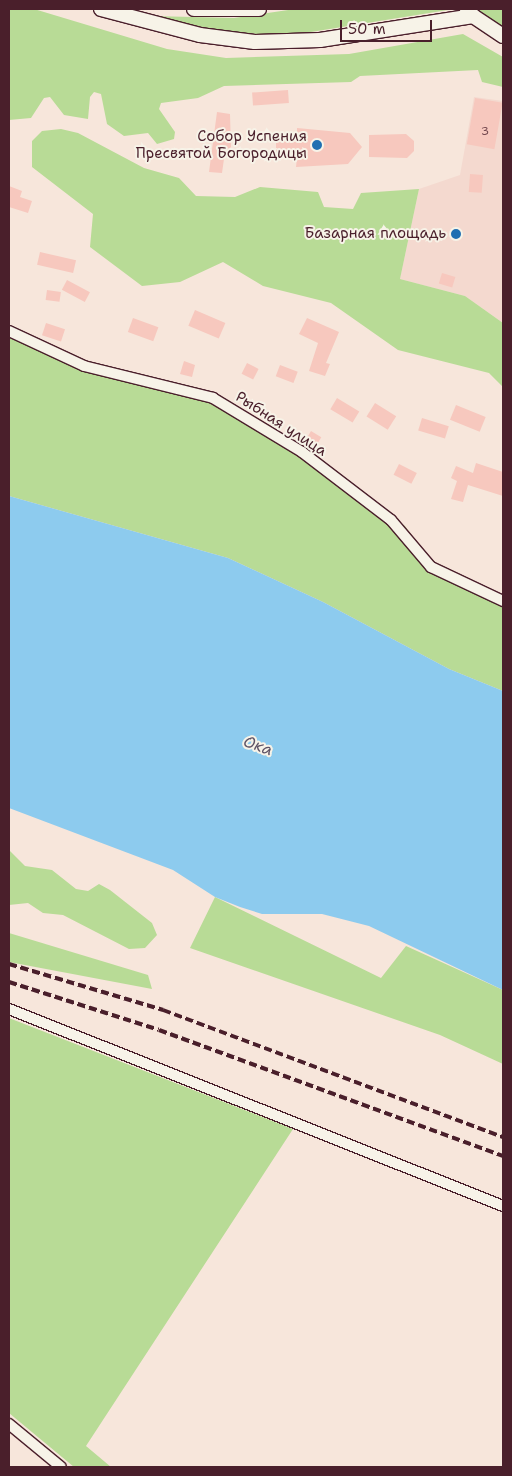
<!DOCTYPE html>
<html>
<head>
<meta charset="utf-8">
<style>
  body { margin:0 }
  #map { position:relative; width:512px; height:1476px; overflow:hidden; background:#f7e6db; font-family:"Shantell Sans",sans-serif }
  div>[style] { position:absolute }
  .built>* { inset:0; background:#f4d9cf }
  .green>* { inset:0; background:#b8db96 }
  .water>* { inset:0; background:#8dcbee }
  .building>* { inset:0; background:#f7c8be; transform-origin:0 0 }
  .roads { filter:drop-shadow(1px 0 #4a1f2b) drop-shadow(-1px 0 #4a1f2b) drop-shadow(0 1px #4a1f2b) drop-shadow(0 -1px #4a1f2b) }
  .minor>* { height:10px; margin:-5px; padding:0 5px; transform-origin:5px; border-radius:5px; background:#f7f3e8 }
  .secondary>* { height:14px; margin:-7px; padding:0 7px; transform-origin:7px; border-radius:7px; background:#f7f3e8 }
  .rail>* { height:4px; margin-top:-2px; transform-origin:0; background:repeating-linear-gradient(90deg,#4a1f2b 0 8px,transparent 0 12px) }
  .dots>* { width:14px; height:14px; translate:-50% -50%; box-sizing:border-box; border:2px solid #f7f3e8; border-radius:50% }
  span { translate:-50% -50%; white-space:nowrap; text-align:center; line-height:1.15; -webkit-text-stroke:4px #f7f3e8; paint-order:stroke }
  .number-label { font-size:12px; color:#754950 }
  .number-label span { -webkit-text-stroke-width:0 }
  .poi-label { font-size:15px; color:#4a1f2b }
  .right { translate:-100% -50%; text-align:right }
  .street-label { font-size:15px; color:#4a1f2b }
  .water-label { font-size:16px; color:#5e5366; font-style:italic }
  .frame { position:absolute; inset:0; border:10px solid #4a1f2b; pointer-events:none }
  .scale { position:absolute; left:340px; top:20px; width:92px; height:22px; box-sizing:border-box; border:2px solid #4a1f2b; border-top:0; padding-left:6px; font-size:15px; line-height:18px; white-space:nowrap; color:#4a1f2b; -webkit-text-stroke:4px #f7f3e8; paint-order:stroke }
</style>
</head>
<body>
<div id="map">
  <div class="built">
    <i style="clip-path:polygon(474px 97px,503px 101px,503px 323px,465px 296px,400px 279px,419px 189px,460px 175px)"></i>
  </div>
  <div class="green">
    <i style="clip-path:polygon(9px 9px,34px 9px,167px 49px,226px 58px,349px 54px,463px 34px,503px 57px,503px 87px,482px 82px,478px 70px,360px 76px,351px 82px,224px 86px,198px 98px,161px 103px,159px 109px,175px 132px,174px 139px,157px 144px,148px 133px,124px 136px,107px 124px,101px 94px,94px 92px,90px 97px,88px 119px,64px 115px,50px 97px,44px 98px,31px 118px,9px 120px)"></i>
    <i style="clip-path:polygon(295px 9px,446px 9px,448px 10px,286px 36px,205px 30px,151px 16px,234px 18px)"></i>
    <i style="clip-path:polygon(476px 9px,503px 9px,503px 28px)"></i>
    <i style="clip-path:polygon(61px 129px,78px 133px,144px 168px,179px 178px,196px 196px,235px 197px,260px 187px,318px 192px,324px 207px,353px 209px,361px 193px,419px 189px,400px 279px,465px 296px,503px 323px,503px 387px,489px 373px,398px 350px,331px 303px,263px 286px,223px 262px,180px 282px,142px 286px,90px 247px,93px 214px,32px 167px,32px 141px,42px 131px)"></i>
    <i style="clip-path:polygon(9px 327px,82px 361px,215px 395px,405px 526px,433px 564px,503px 596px,503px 691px,449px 669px,323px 602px,228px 558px,9px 496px)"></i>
    <i style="clip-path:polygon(9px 850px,25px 866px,52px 870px,76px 889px,88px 891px,99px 884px,110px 890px,152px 923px,157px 935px,145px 948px,129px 949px,63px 915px,43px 913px,28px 903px,9px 905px)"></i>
    <i style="clip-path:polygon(215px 897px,381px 978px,406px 946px,503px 990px,503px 1064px,440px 1035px,190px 948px)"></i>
    <i style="clip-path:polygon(9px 933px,148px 975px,152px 989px,9px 962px)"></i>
    <i style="clip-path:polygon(9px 1018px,293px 1129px,86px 1446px,111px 1467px,74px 1467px,9px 1413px)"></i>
  </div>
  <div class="water">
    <i style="clip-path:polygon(9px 496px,228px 558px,323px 602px,449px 669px,503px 691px,503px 990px,369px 926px,322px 914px,262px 914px,240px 907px,215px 897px,173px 870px,9px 808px)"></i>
  </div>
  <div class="building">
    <i style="left:288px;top:90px;width:13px;height:36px;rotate:86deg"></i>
    <i style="left:475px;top:98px;width:28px;height:47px;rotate:10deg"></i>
    <i style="clip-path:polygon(217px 112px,230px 114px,231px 147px,225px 152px,222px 173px,209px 172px)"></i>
    <i style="clip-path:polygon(297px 128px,350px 133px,362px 147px,348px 164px,296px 167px,297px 158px,276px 157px,276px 134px,297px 135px)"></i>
    <i style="clip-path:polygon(406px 134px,414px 141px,414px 151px,407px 158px,369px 157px,369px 135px)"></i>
    <i style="left:470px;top:174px;width:13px;height:18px;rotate:4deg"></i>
    <i style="clip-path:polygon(9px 186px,22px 191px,20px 197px,32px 201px,28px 213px,9px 207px)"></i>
    <i style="left:40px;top:252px;width:37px;height:13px;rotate:13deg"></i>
    <i style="left:442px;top:273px;width:14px;height:11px;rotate:17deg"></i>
    <i style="left:67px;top:280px;width:26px;height:11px;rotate:28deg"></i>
    <i style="left:47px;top:290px;width:14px;height:10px;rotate:8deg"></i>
    <i style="left:195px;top:310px;width:33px;height:17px;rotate:23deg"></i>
    <i style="left:133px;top:318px;width:27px;height:15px;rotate:20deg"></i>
    <i style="clip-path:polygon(307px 318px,339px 332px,326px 363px,330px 364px,325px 376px,309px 371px,318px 343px,299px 334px)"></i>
    <i style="left:46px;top:323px;width:20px;height:13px;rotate:18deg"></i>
    <i style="clip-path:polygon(184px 361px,195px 365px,192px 377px,180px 374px)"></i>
    <i style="left:247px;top:363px;width:13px;height:12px;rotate:27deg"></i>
    <i style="left:280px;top:365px;width:19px;height:12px;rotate:21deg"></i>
    <i style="left:337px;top:398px;width:26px;height:13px;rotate:31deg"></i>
    <i style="left:375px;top:403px;width:25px;height:16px;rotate:32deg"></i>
    <i style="left:456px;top:405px;width:32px;height:16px;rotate:22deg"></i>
    <i style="left:422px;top:418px;width:28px;height:13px;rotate:17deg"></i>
    <i style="left:311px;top:431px;width:12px;height:14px;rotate:31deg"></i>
    <i style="clip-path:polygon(476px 463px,503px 472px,503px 496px,468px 485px,463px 502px,451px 499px,457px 481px,451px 478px,456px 466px,473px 473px)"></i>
    <i style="left:399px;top:464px;width:20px;height:12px;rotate:27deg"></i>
  </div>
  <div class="roads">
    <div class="minor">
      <i style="left:9px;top:331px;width:83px;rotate:25deg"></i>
      <i style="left:84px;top:366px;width:133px;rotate:13.9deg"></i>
      <i style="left:213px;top:398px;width:104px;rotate:31.2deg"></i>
      <i style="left:302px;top:452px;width:112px;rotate:37.4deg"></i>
      <i style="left:391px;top:520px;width:62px;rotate:49.6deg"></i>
      <i style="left:431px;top:567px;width:80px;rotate:25.3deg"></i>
      <i style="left:9px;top:1009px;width:532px;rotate:21.74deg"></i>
      <i style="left:9px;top:1424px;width:67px;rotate:39.6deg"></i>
    </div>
    <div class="secondary">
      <i style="left:101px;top:9px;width:102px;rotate:14.7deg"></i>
      <i style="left:200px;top:35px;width:55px;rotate:7.3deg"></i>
      <i style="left:255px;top:42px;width:65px;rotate:-1.8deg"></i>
      <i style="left:320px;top:40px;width:155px;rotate:-8.9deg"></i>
      <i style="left:194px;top:9px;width:65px"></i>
      <i style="left:467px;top:12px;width:43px;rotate:33.7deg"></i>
    </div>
  </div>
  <div class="rail">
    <i style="left:9px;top:964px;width:161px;rotate:16.6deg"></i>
    <i style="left:163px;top:1010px;width:363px;rotate:20.5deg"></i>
    <i style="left:9px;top:982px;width:157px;rotate:17.7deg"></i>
    <i style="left:159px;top:1030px;width:366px;rotate:20.1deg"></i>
  </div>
  <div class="dots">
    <i style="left:317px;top:145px;background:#1f6fb2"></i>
    <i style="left:456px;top:234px;background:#1f6fb2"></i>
  </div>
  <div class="number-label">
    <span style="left:485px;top:132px">3</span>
  </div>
  <div class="poi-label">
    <span class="right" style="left:307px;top:145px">Собор Успения<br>Пресвятой Богородицы</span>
    <span class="right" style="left:446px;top:234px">Базарная площадь</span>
  </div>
  <div class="street-label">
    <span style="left:281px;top:424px;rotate:33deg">Рыбная улица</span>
  </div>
  <div class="water-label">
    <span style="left:258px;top:746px;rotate:20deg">Ока</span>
  </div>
  <div class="frame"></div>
  <div class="scale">50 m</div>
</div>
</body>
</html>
